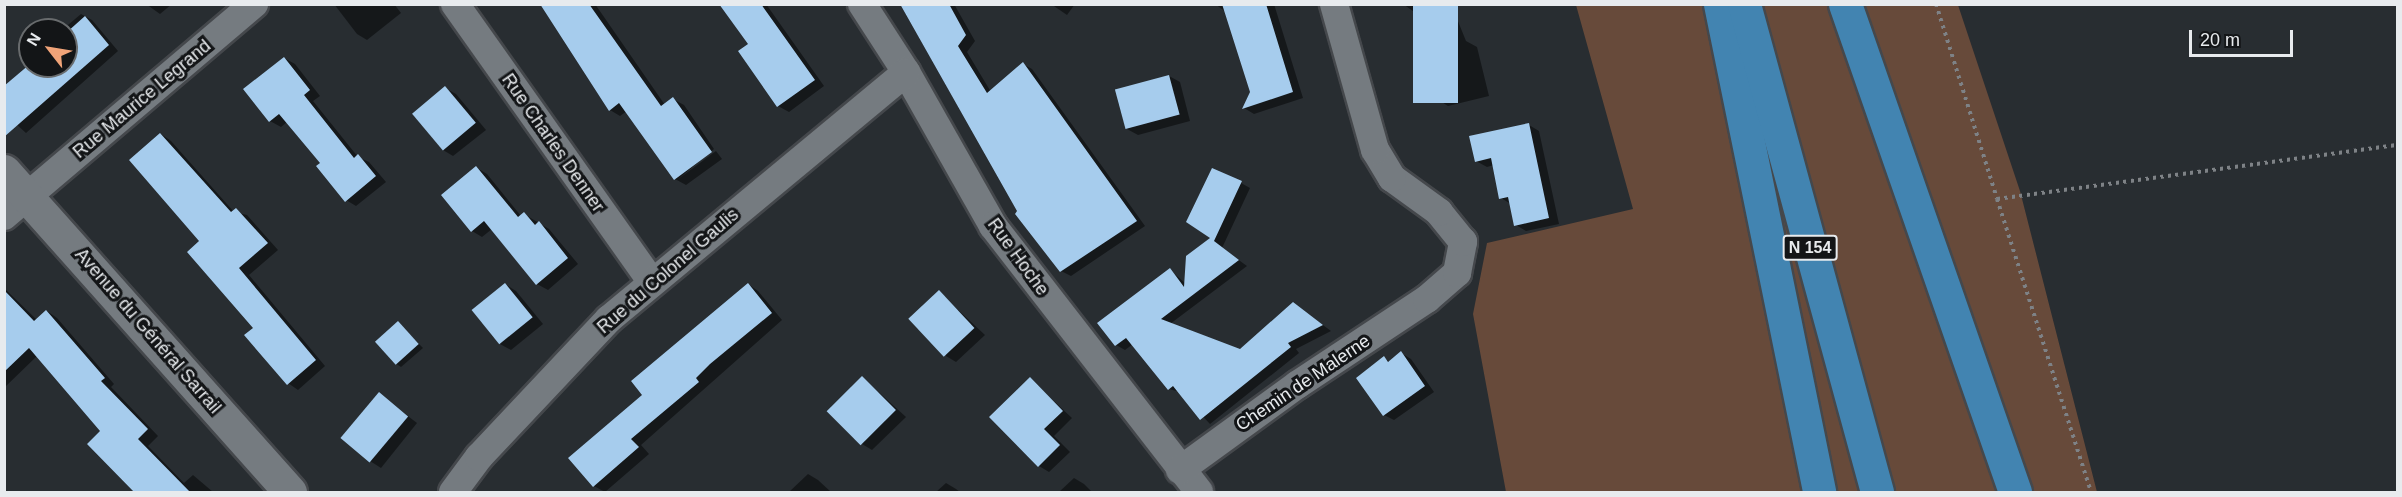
<!DOCTYPE html>
<html>
<head>
<meta charset="utf-8">
<style>
  body { margin:0 }
  #map { position:relative; width:2402px; height:497px; overflow:hidden; background:#282d31; font-family:Helvetica,sans-serif }
  div>[style] { position:absolute }
  .green>* { inset:0; background:#674a3a }
  .shadow>* { inset:0; background:#0007 }
  .building>* { inset:0; background:#a6cced; transform-origin:0 0 }
  .path>* { height:4px; margin-top:-2px; transform-origin:0; background:repeating-linear-gradient(90deg,#7e8286 0 3px,transparent 0 7.5px) }
  .roads { filter:drop-shadow(2px 0 #45484c) drop-shadow(-2px 0 #45484c) drop-shadow(0 2px #45484c) drop-shadow(0 -2px #45484c) }
  .street>* { height:28px; margin:-14px; padding:0 14px; transform-origin:14px; border-radius:14px; background:#757b80 }
  .secondary>* { height:33px; margin:-16.5px; padding:0 16.5px; transform-origin:16.5px; border-radius:16.5px; background:#757b80 }
  .primary>* { height:33px; margin:-16.5px; padding:0 16.5px; transform-origin:16.5px; border-radius:16.5px; background:#4284b1 }
  span { translate:-50% -50%; white-space:nowrap; text-align:center; line-height:1.15; -webkit-text-stroke:6px #131517; paint-order:stroke }
  .shield-label span { padding:2px 4px; background:#131517; border:2px solid; border-radius:4px; -webkit-text-stroke-width:0 }
  .shield-label { font-size:16px; color:#e8ebee; font-weight:700 }
  .street-label { font-size:18px; color:#e8ebee }
  .frame { position:absolute; inset:0; border:6px solid #e8ebee; pointer-events:none }
  .north { position:absolute; left:18px; top:18px; width:60px; height:60px; box-sizing:border-box; background:#131517; border:2px solid #686b6d; border-radius:50%; rotate:301deg; font-size:16px; font-weight:700; line-height:24px; text-align:center; color:#e8ebee }
  .north::after { content:''; display:block; margin:auto; width:21px; height:27px; background:#f0a378; clip-path:polygon(50% 0,100% 100%,50% 72%,0 100%) }
  .scale { position:absolute; left:2189px; top:30px; width:104px; height:27px; box-sizing:border-box; border:3px solid #e8ebee; border-top:0; padding-left:8px; font-size:18px; line-height:21px; white-space:nowrap; color:#e8ebee; -webkit-text-stroke:4px #131517; paint-order:stroke }
</style>
</head>
<body>
<div id="map">
  <div class="green">
    <i style="clip-path:polygon(1576px 5px,1958px 5px,2020px 191px,2097px 492px,1506px 492px,1473px 314px,1487px 243px,1633px 209px)"></i>
  </div>
  <div class="shadow">
    <i style="clip-path:polygon(146px 4px,172px 4px,160px 14px)"></i>
    <i style="clip-path:polygon(334px 4px,394px 4px,401px 13px,367px 40px,357px 34px)"></i>
    <i style="clip-path:polygon(541px 4px,595px 4px,665px 105px,673px 99px,684px 105px,714px 149px,677px 180px,716px 151px,722px 159px,686px 185px,675px 179px,627px 111px,620px 116px,610px 110px)"></i>
    <i style="clip-path:polygon(721px 4px,766px 4px,824px 86px,789px 112px,778px 106px,750px 45px)"></i>
    <i style="clip-path:polygon(900px 4px,954px 4px,975px 41px,967px 52px,991px 92px,1023px 64px,1032px 69px,1145px 226px,1071px 276px,1061px 271px,1019px 212px)"></i>
    <i style="clip-path:polygon(1051px 4px,1075px 4px,1067px 15px)"></i>
    <i style="clip-path:polygon(1215px 4px,1274px 4px,1303px 98px,1254px 114px,1244px 108px,1252px 92px,1226px 12px)"></i>
    <i style="clip-path:polygon(1403px 4px,1451px 4px,1466px 41px,1477px 47px,1489px 96px,1448px 106px,1437px 99px,1417px 14px)"></i>
    <i style="clip-path:polygon(81px 14px,92px 20px,118px 51px,26px 133px,4px 113px,66px 66px,66px 30px,62px 30px)"></i>
    <i style="clip-path:polygon(284px 58px,295px 64px,320px 96px,313px 101px,358px 157px,369px 162px,386px 182px,356px 206px,346px 200px,322px 163px,287px 122px,281px 127px,270px 121px)"></i>
    <i style="clip-path:polygon(1169px 76px,1180px 82px,1190px 121px,1138px 135px,1127px 129px)"></i>
    <i style="clip-path:polygon(445px 88px,456px 94px,486px 130px,453px 156px,443px 150px)"></i>
    <i style="clip-path:polygon(1529px 125px,1539px 131px,1559px 224px,1526px 231px,1516px 225px,1511px 204px,1501px 198px,1494px 165px,1487px 167px,1476px 161px)"></i>
    <i style="clip-path:polygon(161px 134px,171px 141px,234px 212px,247px 215px,278px 250px,249px 275px,325px 366px,298px 390px,288px 383px,201px 241px)"></i>
    <i style="clip-path:polygon(477px 168px,487px 174px,521px 216px,524px 214px,549px 229px,578px 264px,548px 290px,537px 284px,492px 229px,482px 237px,472px 231px)"></i>
    <i style="clip-path:polygon(1241px 183px,1250px 188px,1222px 248px,1247px 266px,1170px 324px,1240px 351px,1293px 303px,1331px 331px,1296px 349px,1299px 353px,1210px 424px,1180px 392px,1169px 389px,1133px 344px,1125px 350px,1116px 345px,1170px 270px,1185px 283px)"></i>
    <i style="clip-path:polygon(505px 284px,516px 291px,543px 324px,511px 350px,500px 344px)"></i>
    <i style="clip-path:polygon(748px 284px,758px 291px,782px 320px,641px 445px,649px 454px,605px 492px,594px 486px,644px 395px)"></i>
    <i style="clip-path:polygon(4px 288px,37px 320px,47px 311px,57px 318px,114px 384px,111px 387px,158px 436px,148px 446px,184px 483px,193px 475px,213px 492px,155px 492px,37px 356px,4px 388px)"></i>
    <i style="clip-path:polygon(939px 292px,985px 335px,956px 362px,946px 356px)"></i>
    <i style="clip-path:polygon(398px 323px,423px 348px,401px 367px,395px 363px)"></i>
    <i style="clip-path:polygon(1401px 353px,1411px 359px,1434px 392px,1394px 420px,1384px 415px,1384px 358px,1390px 362px)"></i>
    <i style="clip-path:polygon(862px 377px,906px 417px,872px 450px,862px 444px)"></i>
    <i style="clip-path:polygon(1030px 379px,1072px 418px,1054px 436px,1070px 452px,1049px 472px,1039px 466px)"></i>
    <i style="clip-path:polygon(379px 394px,417px 423px,381px 468px,370px 461px)"></i>
    <i style="clip-path:polygon(808px 474px,818px 480px,831px 492px,789px 492px)"></i>
    <i style="clip-path:polygon(1074px 478px,1084px 484px,1092px 492px,1059px 492px)"></i>
    <i style="clip-path:polygon(946px 483px,956px 489px,960px 492px,936px 492px)"></i>
  </div>
  <div class="building">
    <i style="clip-path:polygon(540px 4px,589px 4px,661px 106px,673px 97px,712px 152px,674px 180px,619px 103px,609px 111px)"></i>
    <i style="clip-path:polygon(719px 4px,761px 4px,815px 80px,777px 107px,738px 51px,748px 44px)"></i>
    <i style="clip-path:polygon(900px 4px,949px 4px,966px 35px,958px 46px,987px 93px,1023px 62px,1137px 221px,1060px 272px,1015px 214px,1017px 211px)"></i>
    <i style="clip-path:polygon(1222px 4px,1266px 4px,1293px 92px,1242px 109px,1250px 92px)"></i>
    <i style="left:1413px;top:4px;width:45px;height:99px"></i>
    <i style="clip-path:polygon(85px 16px,109px 45px,4px 137px,4px 86px,30px 64px,66px 66px,66px 33px)"></i>
    <i style="clip-path:polygon(284px 57px,310px 90px,304px 95px,354px 158px,358px 154px,376px 176px,345px 202px,316px 166px,320px 163px,279px 114px,269px 122px,243px 89px)"></i>
    <i style="left:1169px;top:75px;width:41px;height:56px;rotate:75deg"></i>
    <i style="left:445px;top:86px;width:48px;height:43px;rotate:50deg"></i>
    <i style="clip-path:polygon(1529px 123px,1549px 218px,1514px 226px,1508px 197px,1499px 199px,1491px 158px,1475px 162px,1469px 136px)"></i>
    <i style="clip-path:polygon(160px 133px,231px 212px,236px 208px,268px 243px,239px 268px,316px 360px,287px 385px,244px 335px,253px 328px,187px 252px,199px 241px,129px 160px)"></i>
    <i style="clip-path:polygon(476px 166px,518px 217px,524px 212px,535px 225px,539px 221px,568px 258px,536px 285px,484px 221px,471px 232px,441px 195px)"></i>
    <i style="clip-path:polygon(1212px 168px,1242px 181px,1214px 241px,1239px 260px,1161px 319px,1240px 349px,1293px 302px,1323px 325px,1288px 343px,1291px 347px,1200px 420px,1173px 386px,1168px 390px,1126px 338px,1115px 346px,1097px 323px,1170px 268px,1184px 287px,1186px 256px,1210px 238px,1186px 222px)"></i>
    <i style="left:505px;top:283px;width:44px;height:43px;rotate:51deg"></i>
    <i style="clip-path:polygon(748px 283px,772px 313px,710px 364px,696px 378px,699px 382px,631px 439px,639px 447px,593px 487px,568px 458px,642px 395px,631px 381px)"></i>
    <i style="clip-path:polygon(4px 290px,34px 321px,46px 310px,105px 378px,101px 381px,148px 429px,138px 439px,190px 492px,134px 492px,87px 444px,100px 431px,29px 348px,4px 372px)"></i>
    <i style="left:939px;top:290px;width:52px;height:42px;rotate:47deg"></i>
    <i style="left:398px;top:321px;width:31px;height:31px;rotate:48deg"></i>
    <i style="clip-path:polygon(1401px 351px,1425px 386px,1383px 416px,1356px 378px,1384px 356px,1388px 362px)"></i>
    <i style="left:862px;top:376px;width:48px;height:50px;rotate:45deg"></i>
    <i style="clip-path:polygon(1030px 377px,1063px 411px,1044px 429px,1060px 445px,1038px 467px,989px 417px)"></i>
    <i style="left:379px;top:392px;width:38px;height:60px;rotate:40deg"></i>
  </div>
  <div class="path">
    <i style="left:1936px;top:4px;width:204px;rotate:72.6deg"></i>
    <i style="left:1997px;top:199px;width:405px;rotate:-7.7deg"></i>
    <i style="left:1997px;top:199px;width:308px;rotate:72.2deg"></i>
  </div>
  <div class="roads">
    <div class="street">
      <i style="left:455px;top:4px;width:339px;rotate:54.7deg"></i>
      <i style="left:862px;top:4px;width:81px;rotate:57.1deg"></i>
      <i style="left:906px;top:72px;width:177px;rotate:60.5deg"></i>
      <i style="left:993px;top:226px;width:336px;rotate:52.2deg"></i>
      <i style="left:4px;top:216px;width:328px;rotate:-40.3deg"></i>
      <i style="left:1180px;top:470px;width:145px;rotate:-36deg"></i>
      <i style="left:1297px;top:385px;width:156px;rotate:-33.5deg"></i>
      <i style="left:1427px;top:299px;width:40px;rotate:-41deg"></i>
      <i style="left:1457px;top:273px;width:32px;rotate:-79deg"></i>
      <i style="left:1463px;top:242px;width:38px;rotate:-129deg"></i>
      <i style="left:1439px;top:212px;width:58px;rotate:-144.1deg"></i>
      <i style="left:1392px;top:178px;width:33px;rotate:-121deg"></i>
      <i style="left:1375px;top:150px;width:152px;rotate:-105.7deg"></i>
      <i style="left:453px;top:492px;width:44px;rotate:-53.4deg"></i>
      <i style="left:479px;top:457px;width:190px;rotate:-46.7deg"></i>
      <i style="left:609px;top:319px;width:386px;rotate:-39.7deg"></i>
    </div>
    <div class="secondary">
      <i style="left:4px;top:171px;width:430px;rotate:48.3deg"></i>
    </div>
    <div class="primary">
      <i style="left:1720px;top:4px;width:498px;rotate:78.5deg"></i>
      <i style="left:1744px;top:4px;width:506px;rotate:74.75deg"></i>
      <i style="left:1845px;top:4px;width:517px;rotate:70.79deg"></i>
    </div>
  </div>
  <div class="shield-label">
    <span style="left:1810px;top:248px">N 154</span>
  </div>
  <div class="street-label">
    <span style="left:142px;top:99px;rotate:-40deg">Rue Maurice Legrand</span>
    <span style="left:553px;top:143px;rotate:55deg">Rue Charles Denner</span>
    <span style="left:1018px;top:257px;rotate:54deg">Rue Hoche</span>
    <span style="left:668px;top:271px;rotate:-41deg">Rue du Colonel Gaulis</span>
    <span style="left:148px;top:331px;rotate:49deg">Avenue du Général Sarrail</span>
    <span style="left:1303px;top:383px;rotate:-34deg">Chemin de Malerne</span>
  </div>
  <div class="frame"></div>
  <div class="north">N</div>
  <div class="scale">20 m</div>
</div>
</body>
</html>
